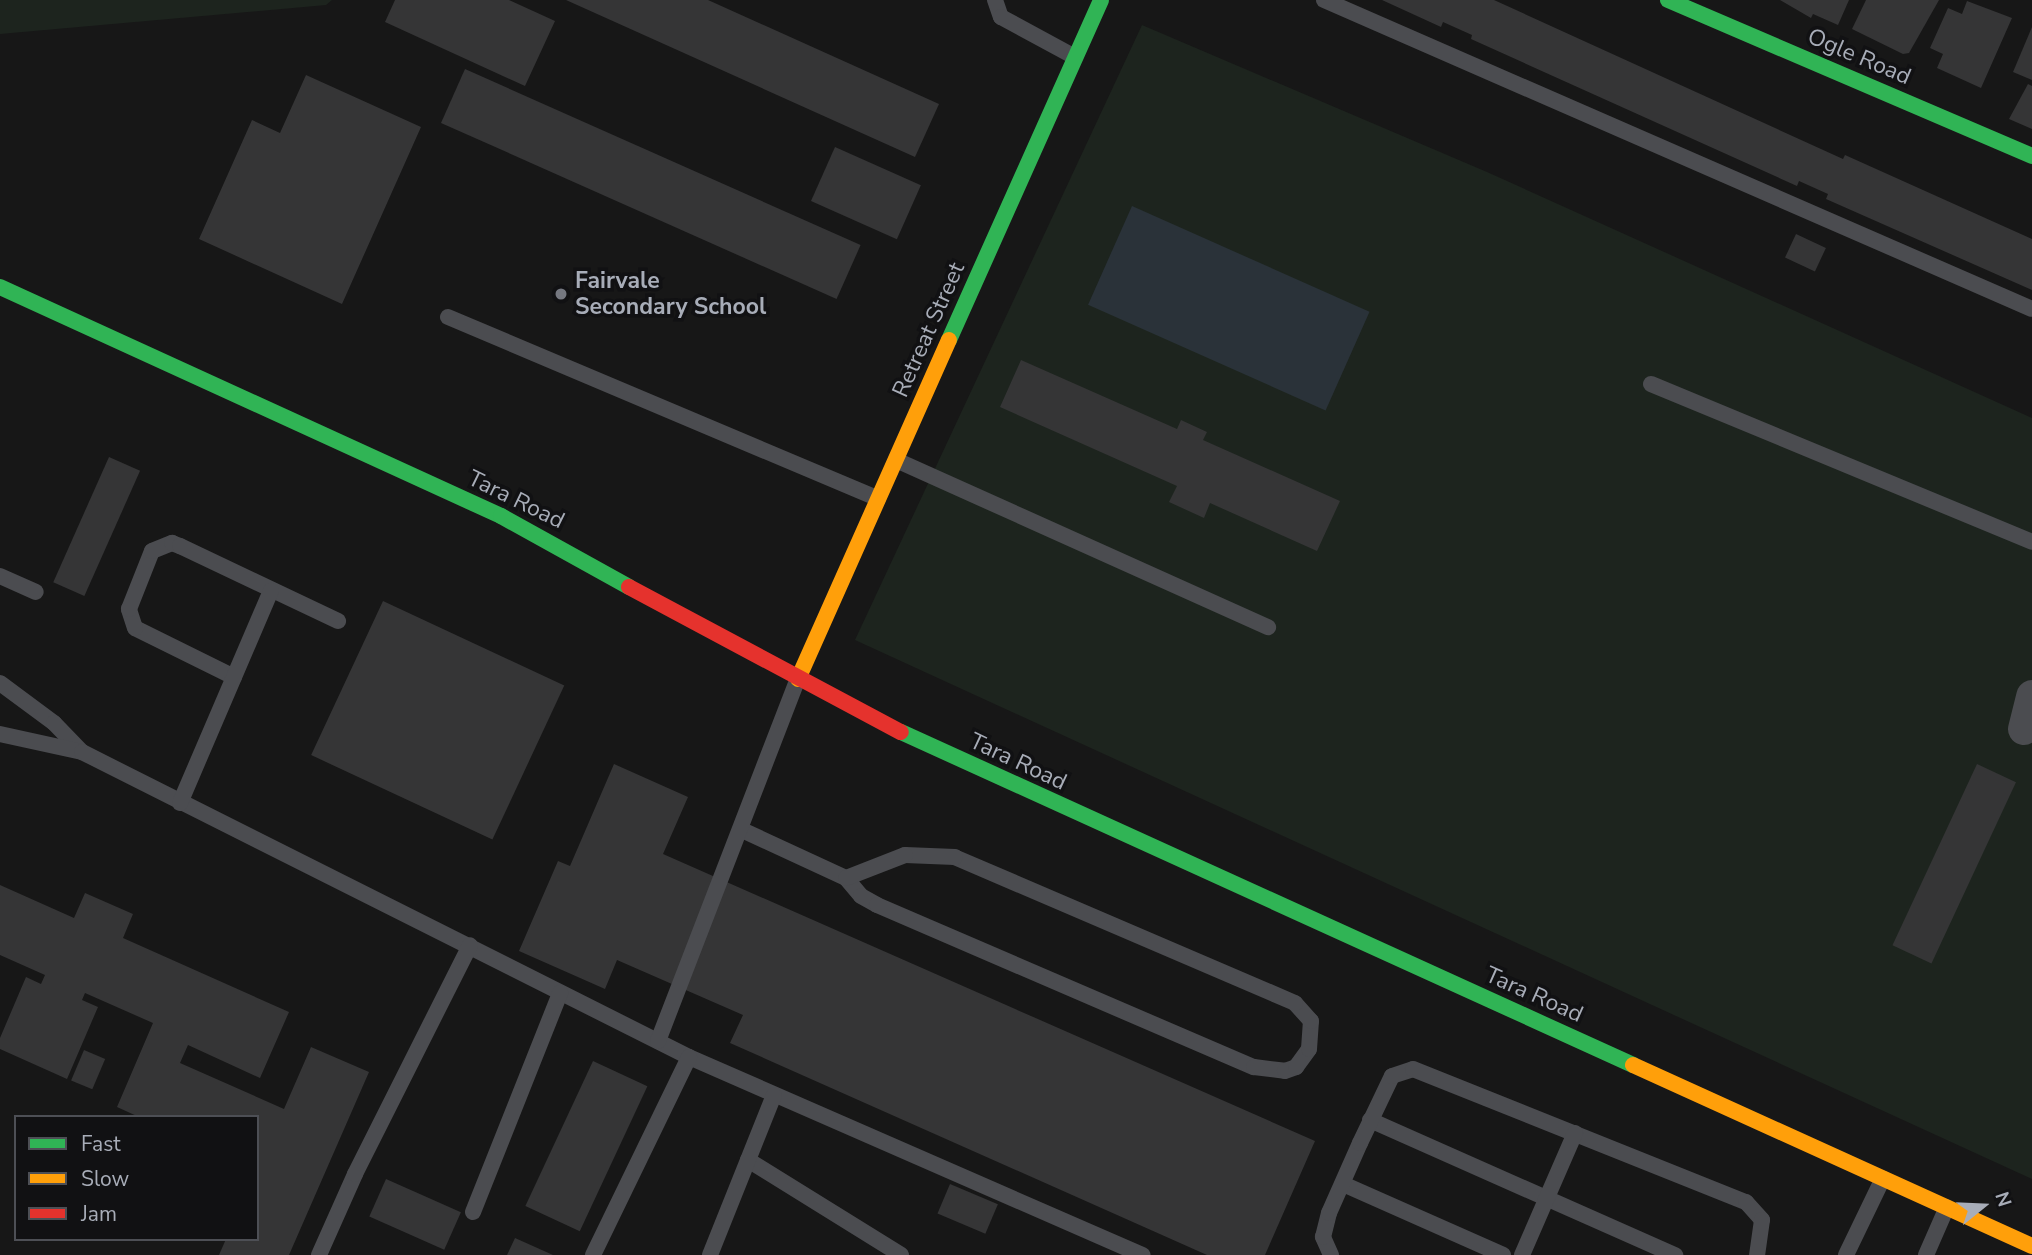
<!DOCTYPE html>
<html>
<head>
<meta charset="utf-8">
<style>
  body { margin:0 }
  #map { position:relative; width:2032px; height:1255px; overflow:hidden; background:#171717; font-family:"Nunito Sans",sans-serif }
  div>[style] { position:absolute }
  .green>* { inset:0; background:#1d241e }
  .water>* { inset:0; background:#2a3239; transform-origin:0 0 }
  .building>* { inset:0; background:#353536; transform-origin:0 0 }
  .lane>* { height:16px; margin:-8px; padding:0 8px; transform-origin:8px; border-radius:8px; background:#4b4c50 }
  .street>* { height:32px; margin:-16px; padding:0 16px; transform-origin:16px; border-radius:16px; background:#4b4c50 }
  .fast>* { height:16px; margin:-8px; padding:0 8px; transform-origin:8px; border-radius:8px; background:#30b455 }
  .slow>* { height:16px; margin:-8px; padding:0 8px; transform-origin:8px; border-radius:8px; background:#ff9f0a }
  .jam>* { height:16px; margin:-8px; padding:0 8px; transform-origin:8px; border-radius:8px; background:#e5322d }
  .dots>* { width:19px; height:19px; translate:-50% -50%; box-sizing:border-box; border:4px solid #111113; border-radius:50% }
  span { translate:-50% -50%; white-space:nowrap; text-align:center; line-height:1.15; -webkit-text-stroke:7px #111113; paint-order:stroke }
  .street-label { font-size:23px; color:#a8adb8 }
  .poi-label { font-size:23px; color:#a8adb8; font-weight:700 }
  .left { translate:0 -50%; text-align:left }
  .legend { position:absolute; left:14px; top:1115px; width:245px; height:126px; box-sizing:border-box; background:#111113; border:2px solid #4d4f55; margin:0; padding:9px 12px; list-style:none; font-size:21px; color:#a8adb8 }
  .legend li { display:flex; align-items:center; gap:14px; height:35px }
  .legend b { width:35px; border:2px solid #4d4f55 }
  .north { position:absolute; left:1948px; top:1171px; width:70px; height:70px; -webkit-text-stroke:5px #111113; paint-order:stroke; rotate:72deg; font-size:19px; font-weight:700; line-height:28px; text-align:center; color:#a8adb8 }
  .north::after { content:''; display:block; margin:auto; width:24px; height:32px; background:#a8adb8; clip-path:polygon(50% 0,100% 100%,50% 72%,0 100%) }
</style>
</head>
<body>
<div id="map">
  <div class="green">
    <i style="clip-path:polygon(0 0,332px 0,326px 5px,0 34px)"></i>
    <i style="clip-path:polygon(1142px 25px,1487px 172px,2032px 418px,2032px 1179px,855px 640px)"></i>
  </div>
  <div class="water">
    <i style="left:1132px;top:206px;width:260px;height:108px;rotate:24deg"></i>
  </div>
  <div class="building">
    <i style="clip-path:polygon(395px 0,509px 0,555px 21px,525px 86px,385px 22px)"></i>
    <i style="clip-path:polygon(566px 0,708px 0,939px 104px,915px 157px)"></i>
    <i style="clip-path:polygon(1382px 0,1494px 0,1843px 159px,1845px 155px,2032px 239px,2032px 290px,1826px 199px,1828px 194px,1799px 181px,1797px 186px,1471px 39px,1472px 35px,1443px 22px,1441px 27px)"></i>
    <i style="clip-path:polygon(1780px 0,1849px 0,1838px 25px,1813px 14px,1811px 18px)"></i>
    <i style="clip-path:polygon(1866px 0,1939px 0,1909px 53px,1903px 54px,1852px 29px)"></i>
    <i style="clip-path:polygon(1967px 1px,2012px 18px,1981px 88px,1937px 68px,1943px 54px,1930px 48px,1948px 8px,1962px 14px)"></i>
    <i style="clip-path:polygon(2032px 27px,2032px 80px,2013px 72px)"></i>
    <i style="left:465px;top:69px;width:433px;height:59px;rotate:24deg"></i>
    <i style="clip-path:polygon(306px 75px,421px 127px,342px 304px,199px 239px,252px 120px,280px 133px)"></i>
    <i style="clip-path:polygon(2028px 84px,2032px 86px,2032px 129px,2009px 119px)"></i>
    <i style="left:835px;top:147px;width:94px;height:59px;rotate:24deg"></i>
    <i style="left:1796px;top:234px;width:33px;height:26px;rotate:25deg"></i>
    <i style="clip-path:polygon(1021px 360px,1177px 429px,1181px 420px,1207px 432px,1203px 440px,1340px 501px,1317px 551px,1210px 503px,1204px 518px,1169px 502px,1177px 486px,1000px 407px)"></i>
    <i style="left:109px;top:457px;width:34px;height:137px;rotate:24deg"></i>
    <i style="left:383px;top:601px;width:200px;height:170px;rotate:25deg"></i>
    <i style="clip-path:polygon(614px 764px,688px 797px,663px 854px,1315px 1141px,1265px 1255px,1207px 1255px,730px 1043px,743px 1015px,617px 960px,605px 989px,519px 951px,558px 861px,570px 866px)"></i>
    <i style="left:1977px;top:764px;width:43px;height:200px;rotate:25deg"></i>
    <i style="clip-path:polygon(0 885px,74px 918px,85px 893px,133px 914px,123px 938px,289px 1012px,260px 1078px,188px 1045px,180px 1063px,284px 1109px,311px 1047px,369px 1072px,289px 1255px,219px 1255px,226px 1239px,257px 1239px,257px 1117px,139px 1117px,117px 1107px,153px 1023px,85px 993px,82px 1000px,98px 1007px,67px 1079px,0 1049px,0 1038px,26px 977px,41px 984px,45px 975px,0 955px)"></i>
    <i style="left:84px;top:1050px;width:23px;height:33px;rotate:23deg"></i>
    <i style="left:593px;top:1061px;width:60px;height:160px;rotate:25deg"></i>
    <i style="left:386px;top:1179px;width:82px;height:41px;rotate:24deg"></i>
    <i style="left:950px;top:1184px;width:52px;height:32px;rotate:23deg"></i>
    <i style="clip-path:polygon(515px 1238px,553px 1255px,507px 1255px)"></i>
  </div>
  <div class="lane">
    <i style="left:995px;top:0;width:18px;rotate:71deg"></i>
    <i style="left:1001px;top:17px;width:84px;rotate:28.4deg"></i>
    <i style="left:1324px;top:0;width:772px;rotate:23.58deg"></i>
    <i style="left:448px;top:317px;width:467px;rotate:22.9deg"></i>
    <i style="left:1651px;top:384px;width:412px;rotate:22.5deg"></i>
    <i style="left:896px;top:460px;width:408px;rotate:24.2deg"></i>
    <i style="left:0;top:576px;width:39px;rotate:24deg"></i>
    <i style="left:234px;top:677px;width:110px;rotate:-153.7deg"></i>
    <i style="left:135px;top:628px;width:20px;rotate:-108deg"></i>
    <i style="left:129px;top:609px;width:62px;rotate:-68.4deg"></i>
    <i style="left:152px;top:551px;width:22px;rotate:-22deg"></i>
    <i style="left:172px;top:543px;width:9px;rotate:21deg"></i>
    <i style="left:180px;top:546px;width:175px;rotate:25.4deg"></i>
    <i style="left:0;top:683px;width:67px;rotate:36.5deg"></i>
    <i style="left:54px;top:723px;width:40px;rotate:46deg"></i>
    <i style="left:0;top:734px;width:84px;rotate:12.4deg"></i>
    <i style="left:82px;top:752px;width:679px;rotate:26.68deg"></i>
    <i style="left:689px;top:1057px;width:495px;rotate:23.6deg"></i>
    <i style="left:180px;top:803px;width:231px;rotate:-66.8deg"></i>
    <i style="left:742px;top:830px;width:115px;rotate:24.8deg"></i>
    <i style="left:846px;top:878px;width:23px;rotate:50deg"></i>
    <i style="left:861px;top:896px;width:18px;rotate:29deg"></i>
    <i style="left:877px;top:905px;width:410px;rotate:23.3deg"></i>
    <i style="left:1254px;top:1067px;width:31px;rotate:7deg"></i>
    <i style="left:1285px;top:1071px;width:12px;rotate:-20deg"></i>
    <i style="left:1296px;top:1067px;width:22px;rotate:-54deg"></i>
    <i style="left:1309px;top:1049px;width:28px;rotate:-86deg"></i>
    <i style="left:1311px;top:1021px;width:24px;rotate:-132deg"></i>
    <i style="left:1295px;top:1003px;width:370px;rotate:-156.8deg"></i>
    <i style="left:955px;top:857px;width:50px;rotate:-177.7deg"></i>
    <i style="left:905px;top:855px;width:63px;rotate:158.7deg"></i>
    <i style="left:658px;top:1041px;width:388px;rotate:-68.9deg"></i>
    <i style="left:1370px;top:1120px;width:334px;rotate:23.9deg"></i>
    <i style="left:748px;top:1160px;width:180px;rotate:31.8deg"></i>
    <i style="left:1343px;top:1184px;width:175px;rotate:23.9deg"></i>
    <i style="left:473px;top:1212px;width:236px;rotate:-68.3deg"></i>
    <i style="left:319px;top:1255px;width:89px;rotate:-66deg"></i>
    <i style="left:355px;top:1174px;width:256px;rotate:-63.3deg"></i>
    <i style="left:593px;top:1255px;width:220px;rotate:-64.1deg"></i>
    <i style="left:710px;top:1255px;width:172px;rotate:-68.2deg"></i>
    <i style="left:1331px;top:1255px;width:20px;rotate:-114deg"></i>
    <i style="left:1323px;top:1237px;width:25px;rotate:-76deg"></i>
    <i style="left:1329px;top:1213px;width:77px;rotate:-66.1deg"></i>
    <i style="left:1360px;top:1143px;width:74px;rotate:-64.5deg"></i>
    <i style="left:1392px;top:1076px;width:22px;rotate:-18deg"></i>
    <i style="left:1413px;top:1069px;width:359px;rotate:21.8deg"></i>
    <i style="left:1746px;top:1202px;width:24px;rotate:48deg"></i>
    <i style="left:1762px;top:1220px;width:35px;rotate:98deg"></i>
    <i style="left:1522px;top:1255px;width:133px;rotate:-66.5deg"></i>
    <i style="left:1846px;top:1255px;width:85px;rotate:-64.3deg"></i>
    <i style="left:1926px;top:1255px;width:52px;rotate:-66.4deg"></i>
  </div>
  <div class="street">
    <i style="left:2024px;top:729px;width:34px;rotate:-76deg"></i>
  </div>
  <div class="fast">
    <i style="left:1668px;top:0;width:396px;rotate:23.2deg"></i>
    <i style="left:0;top:287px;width:551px;rotate:24.56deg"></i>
    <i style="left:501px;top:516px;width:146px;rotate:29deg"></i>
    <i style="left:949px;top:340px;width:372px;rotate:-65.9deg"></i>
    <i style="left:901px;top:732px;width:804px;rotate:24.46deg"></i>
  </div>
  <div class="slow">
    <i style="left:798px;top:679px;width:371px;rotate:-66deg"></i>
    <i style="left:1633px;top:1065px;width:438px;rotate:24.4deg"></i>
  </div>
  <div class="jam">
    <i style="left:629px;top:587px;width:308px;rotate:28.1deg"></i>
  </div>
  <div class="dots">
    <i style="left:561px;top:294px;background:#757880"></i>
  </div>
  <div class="street-label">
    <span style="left:1859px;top:57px;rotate:23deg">Ogle Road</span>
    <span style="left:929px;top:330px;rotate:-66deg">Retreat Street</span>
    <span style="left:516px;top:500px;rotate:26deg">Tara Road</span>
    <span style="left:1018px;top:762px;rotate:25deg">Tara Road</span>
    <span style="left:1534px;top:995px;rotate:24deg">Tara Road</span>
  </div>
  <div class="poi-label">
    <span class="left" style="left:575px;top:294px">Fairvale<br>Secondary School</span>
  </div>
  <ul class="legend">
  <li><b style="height:9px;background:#30b455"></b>Fast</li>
  <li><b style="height:9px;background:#ff9f0a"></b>Slow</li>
  <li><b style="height:9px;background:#e5322d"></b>Jam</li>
  </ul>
  <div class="north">N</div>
</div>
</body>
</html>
